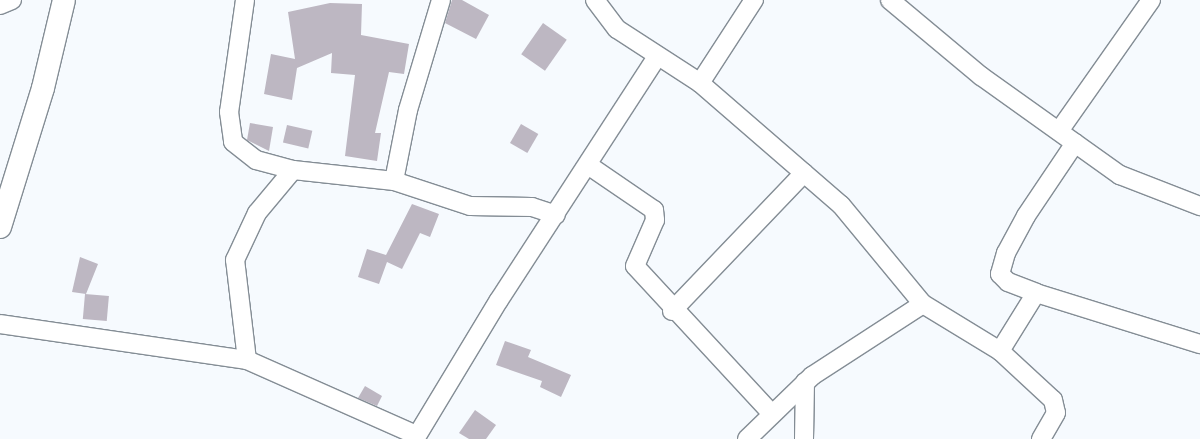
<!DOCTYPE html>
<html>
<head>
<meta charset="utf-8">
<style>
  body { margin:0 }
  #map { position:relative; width:1200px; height:439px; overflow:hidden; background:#f6fafe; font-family:Figtree,sans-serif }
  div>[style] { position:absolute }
  .building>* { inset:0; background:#bdb7c2; transform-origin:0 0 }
  .roads { filter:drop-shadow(1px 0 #848d95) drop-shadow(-1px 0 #848d95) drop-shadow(0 1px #848d95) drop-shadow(0 -1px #848d95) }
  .minor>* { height:18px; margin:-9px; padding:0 9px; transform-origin:9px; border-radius:9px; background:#fff }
  .tertiary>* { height:22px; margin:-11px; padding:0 11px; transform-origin:11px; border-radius:11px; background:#fff }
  span { translate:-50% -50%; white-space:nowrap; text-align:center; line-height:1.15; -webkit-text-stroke:4px #fff; paint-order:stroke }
</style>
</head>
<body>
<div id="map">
  <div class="building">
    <i style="clip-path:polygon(452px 0,462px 0,489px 15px,476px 39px,445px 23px)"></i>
    <i style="clip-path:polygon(330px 3px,362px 4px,361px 35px,409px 44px,404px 74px,389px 72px,375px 133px,381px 133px,377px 161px,345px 156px,355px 75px,331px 73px,332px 53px,297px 68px,292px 100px,264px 94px,271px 54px,295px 59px,288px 12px)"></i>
    <i style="left:543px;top:23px;width:29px;height:38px;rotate:35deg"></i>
    <i style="clip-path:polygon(250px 123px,273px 127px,269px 151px,247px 140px)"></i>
    <i style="left:521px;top:124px;width:20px;height:22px;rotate:30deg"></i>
    <i style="left:287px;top:125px;width:26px;height:18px;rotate:13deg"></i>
    <i style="clip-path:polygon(412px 204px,439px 214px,430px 237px,420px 233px,402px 269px,387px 262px,379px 284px,358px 277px,367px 249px,386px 255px)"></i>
    <i style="clip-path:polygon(80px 257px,98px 264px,86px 294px,72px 292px)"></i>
    <i style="left:85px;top:294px;width:24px;height:25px;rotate:5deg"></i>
    <i style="clip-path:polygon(505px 341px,531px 350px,528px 357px,571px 375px,561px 397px,540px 387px,542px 381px,496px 365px)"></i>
    <i style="clip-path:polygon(365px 386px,382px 396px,377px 406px,358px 398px)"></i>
    <i style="clip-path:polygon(475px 410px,496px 425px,486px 439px,469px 439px,459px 433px)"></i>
  </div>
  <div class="roads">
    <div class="minor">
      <i style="left:245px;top:0;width:113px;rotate:98.1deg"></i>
      <i style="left:229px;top:112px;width:30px;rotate:82deg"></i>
      <i style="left:233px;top:142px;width:29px;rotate:38deg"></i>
      <i style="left:256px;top:160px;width:38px;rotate:15deg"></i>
      <i style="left:293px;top:170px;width:102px;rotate:6.2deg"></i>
      <i style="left:441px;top:0;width:115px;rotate:106.7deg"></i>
      <i style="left:408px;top:110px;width:72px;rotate:101.2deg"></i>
      <i style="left:394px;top:181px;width:80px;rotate:18.2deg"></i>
      <i style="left:470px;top:206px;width:62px;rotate:0.9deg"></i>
      <i style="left:532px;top:207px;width:25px;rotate:18deg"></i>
      <i style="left:595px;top:0;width:36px;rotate:53deg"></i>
      <i style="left:617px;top:29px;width:99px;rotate:33deg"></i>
      <i style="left:700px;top:83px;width:99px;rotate:-57deg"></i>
      <i style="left:890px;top:0;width:119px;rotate:39.9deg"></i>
      <i style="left:981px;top:76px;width:171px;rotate:35.5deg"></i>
      <i style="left:1120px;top:175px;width:86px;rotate:21.2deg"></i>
      <i style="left:0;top:5px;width:13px;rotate:-23deg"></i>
      <i style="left:700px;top:83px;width:186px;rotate:40.9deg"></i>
      <i style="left:841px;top:205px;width:129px;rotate:50.4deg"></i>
      <i style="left:1059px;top:131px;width:160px;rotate:-54.9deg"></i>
      <i style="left:1075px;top:143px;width:88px;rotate:123.9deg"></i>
      <i style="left:1026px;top:216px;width:42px;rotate:118.4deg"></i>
      <i style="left:1006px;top:253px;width:22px;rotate:106deg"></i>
      <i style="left:1000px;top:274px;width:11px;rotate:45deg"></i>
      <i style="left:1008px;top:282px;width:30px;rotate:21deg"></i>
      <i style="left:1036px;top:293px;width:172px;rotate:17.3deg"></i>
      <i style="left:588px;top:165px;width:80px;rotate:34.3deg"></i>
      <i style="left:654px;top:210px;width:10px;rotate:84deg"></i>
      <i style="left:655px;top:220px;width:50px;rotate:113.5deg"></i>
      <i style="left:635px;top:266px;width:200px;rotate:47.2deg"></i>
      <i style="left:672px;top:311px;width:191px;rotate:-46.3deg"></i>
      <i style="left:0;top:324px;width:250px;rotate:8.3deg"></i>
      <i style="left:247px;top:360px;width:185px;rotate:23.9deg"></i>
      <i style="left:1000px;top:351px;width:68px;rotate:-58.2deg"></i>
      <i style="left:247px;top:360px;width:101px;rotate:-96.8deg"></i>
      <i style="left:235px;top:260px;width:52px;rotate:-64.9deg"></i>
      <i style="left:257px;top:213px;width:56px;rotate:-50.1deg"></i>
      <i style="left:415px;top:439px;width:162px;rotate:-58.9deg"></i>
      <i style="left:499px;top:300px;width:290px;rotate:-57deg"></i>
      <i style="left:747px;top:439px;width:91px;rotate:-44.1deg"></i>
      <i style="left:812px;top:376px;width:132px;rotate:-33deg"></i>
      <i style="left:923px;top:304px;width:90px;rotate:31.4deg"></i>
      <i style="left:1000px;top:351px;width:72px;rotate:42.8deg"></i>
      <i style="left:1053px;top:400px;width:13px;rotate:77deg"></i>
      <i style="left:1056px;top:413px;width:30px;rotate:120deg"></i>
      <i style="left:804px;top:439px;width:57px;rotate:-89deg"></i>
    </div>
    <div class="tertiary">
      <i style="left:0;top:227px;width:145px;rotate:-72.8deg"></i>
      <i style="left:43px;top:88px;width:90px;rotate:-76.6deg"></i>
    </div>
  </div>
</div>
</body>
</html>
